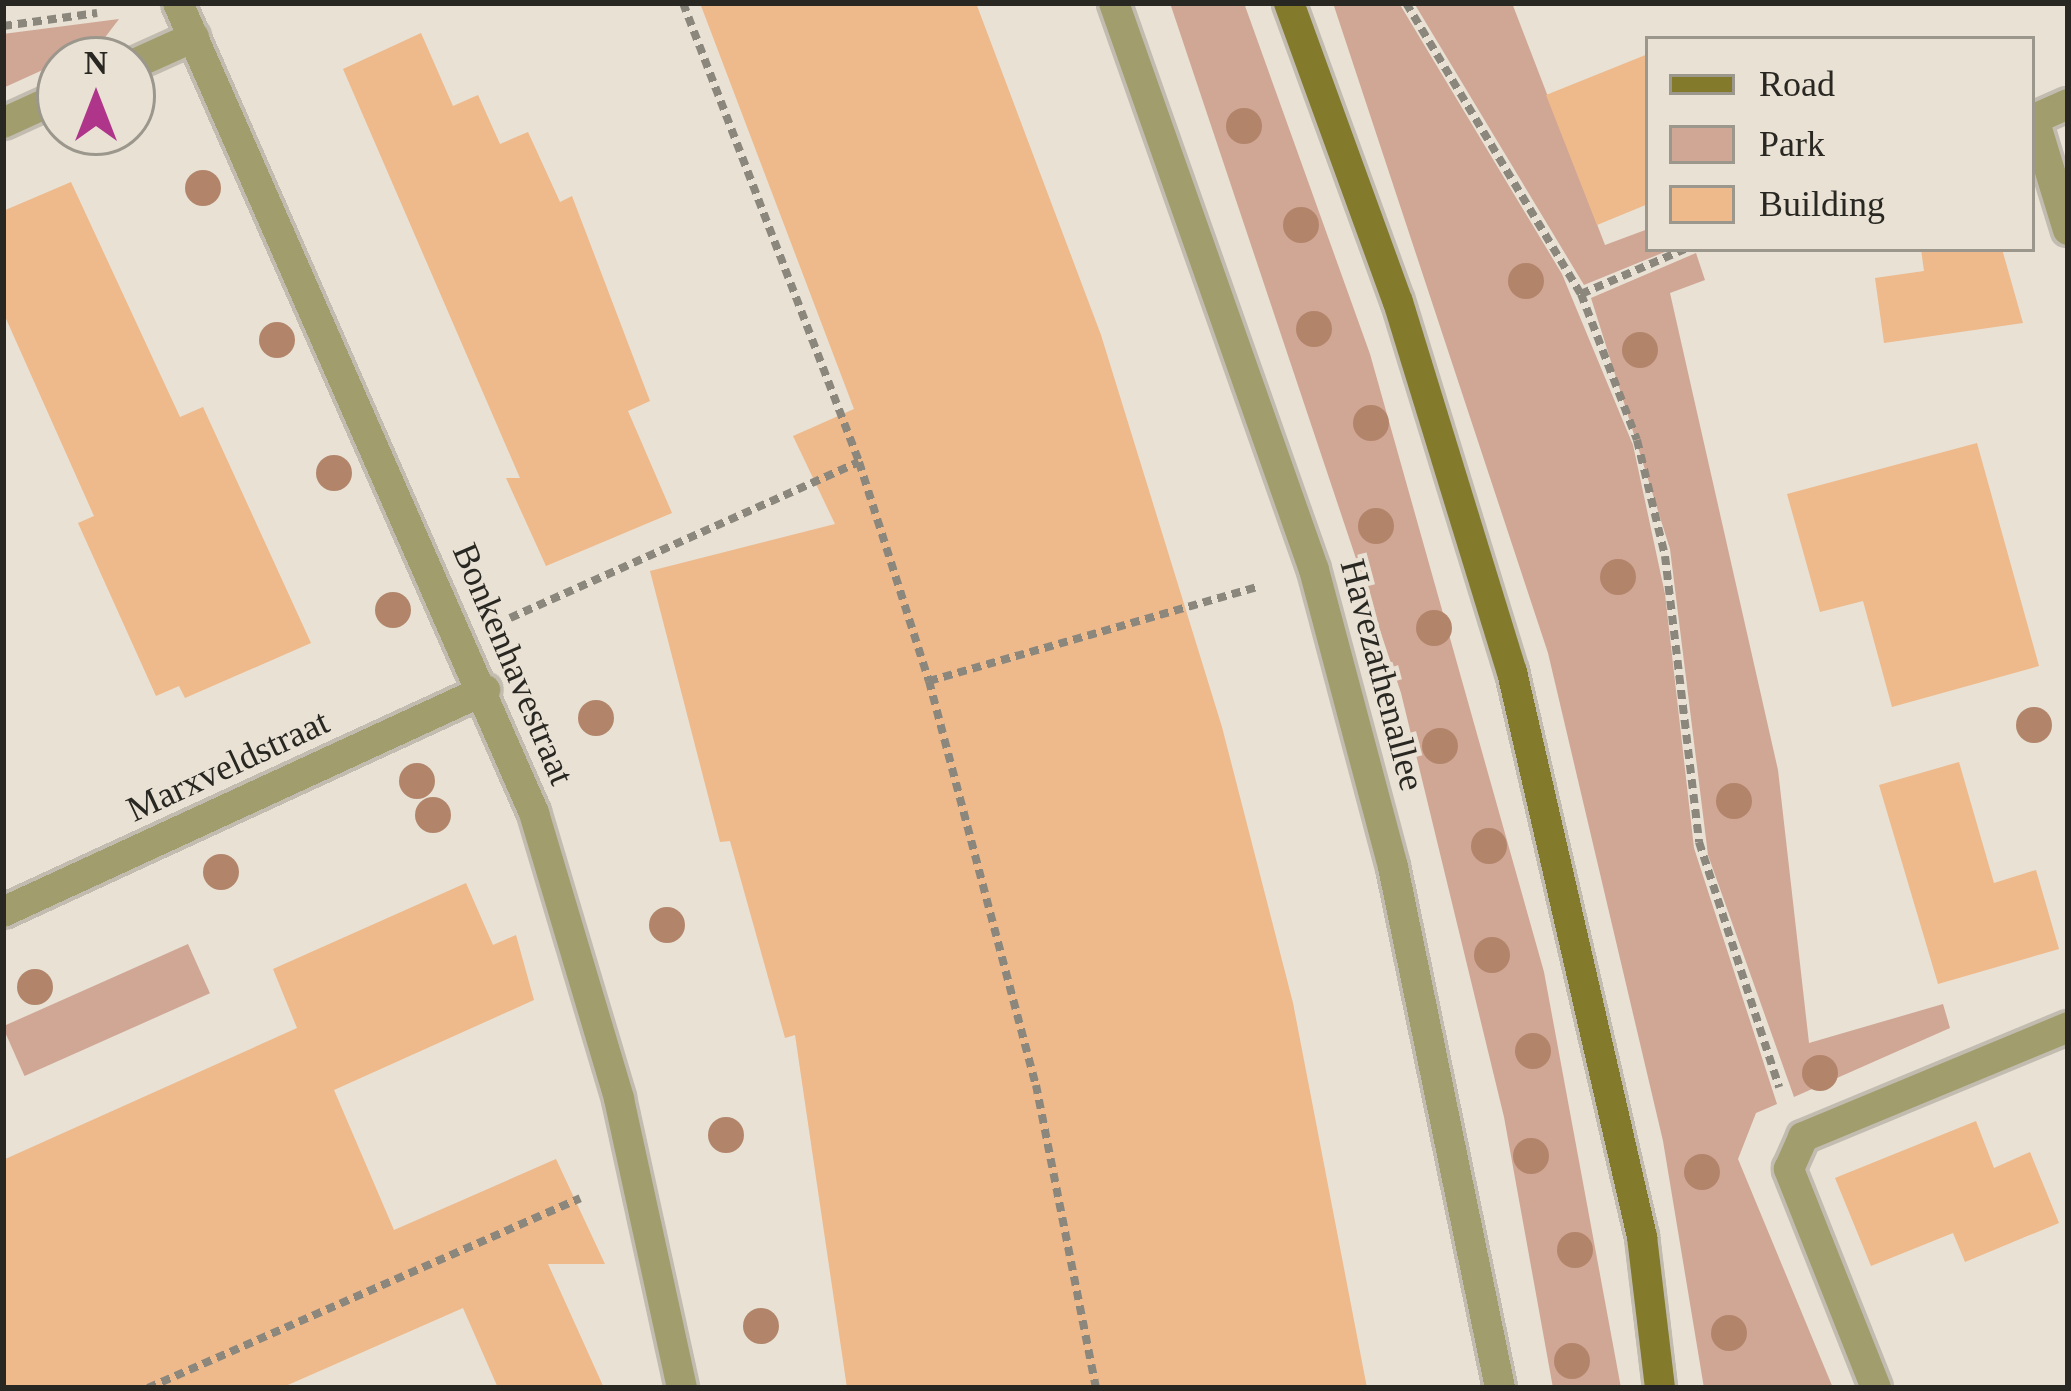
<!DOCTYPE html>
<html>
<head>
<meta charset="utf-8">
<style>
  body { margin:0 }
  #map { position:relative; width:2071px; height:1391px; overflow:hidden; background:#e8e1d4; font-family:Georgia,serif }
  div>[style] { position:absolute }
  .green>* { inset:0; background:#d0a695; transform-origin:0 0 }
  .building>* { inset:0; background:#eeb98b }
  .path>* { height:8px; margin-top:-4px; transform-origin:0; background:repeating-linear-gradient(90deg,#8b877d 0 9px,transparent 0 15px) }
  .roads { filter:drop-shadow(3px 0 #c2bcb0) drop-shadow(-3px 0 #c2bcb0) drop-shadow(0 3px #c2bcb0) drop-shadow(0 -3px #c2bcb0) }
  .minor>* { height:30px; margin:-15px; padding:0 15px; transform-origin:15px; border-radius:15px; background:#a29d6d }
  .secondary>* { height:30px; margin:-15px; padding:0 15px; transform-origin:15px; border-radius:15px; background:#837a2c }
  .trees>* { width:36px; height:36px; margin:-18px; border-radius:50%; background:#b2856b }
  span { translate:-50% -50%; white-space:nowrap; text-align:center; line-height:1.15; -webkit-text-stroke:9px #e8e1d4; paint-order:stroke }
  .street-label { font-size:36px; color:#292722 }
  .frame { position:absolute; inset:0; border:6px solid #292722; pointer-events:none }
  .legend { position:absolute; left:1645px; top:36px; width:390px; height:216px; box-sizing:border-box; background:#e8e1d4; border:3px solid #9c978d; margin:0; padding:15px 21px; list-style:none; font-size:36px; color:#292722 }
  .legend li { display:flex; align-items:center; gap:24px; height:60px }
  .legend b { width:60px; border:3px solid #9c978d }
  .north { position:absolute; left:36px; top:36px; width:120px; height:120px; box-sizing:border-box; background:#e8e1d4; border:3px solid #9c978d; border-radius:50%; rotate:0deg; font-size:33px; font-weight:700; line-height:48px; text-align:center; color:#292722 }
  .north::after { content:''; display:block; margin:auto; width:42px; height:54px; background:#ae3589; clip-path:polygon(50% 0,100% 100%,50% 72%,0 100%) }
</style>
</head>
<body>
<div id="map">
  <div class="green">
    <i style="clip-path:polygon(1170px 3px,1244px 3px,1370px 354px,1544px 972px,1621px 1388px,1553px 1388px,1504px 1117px,1401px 693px)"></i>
    <i style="clip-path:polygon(1333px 3px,1399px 3px,1562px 274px,1633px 445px,1665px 594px,1694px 848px,1777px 1104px,1756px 1113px,1738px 1159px,1833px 1388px,1704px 1388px,1663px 1141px,1548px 653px)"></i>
    <i style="clip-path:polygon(1414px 3px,1512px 3px,1605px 245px,1648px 229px,1648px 249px,1672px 249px,1584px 285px)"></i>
    <i style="clip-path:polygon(119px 19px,100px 44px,3px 88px,3px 34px)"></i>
    <i style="clip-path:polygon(1696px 253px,1705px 280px,1670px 293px,1778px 770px,1809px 1043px,1943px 1004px,1950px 1028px,1794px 1097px,1708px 855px,1670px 549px,1591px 298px)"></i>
    <i style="left:188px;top:944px;width:54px;height:203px;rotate:66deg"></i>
  </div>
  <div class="building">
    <i style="clip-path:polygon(700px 3px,976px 3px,1101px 335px,1222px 727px,1293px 1003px,1367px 1388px,847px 1388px,795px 1035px,785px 1038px,730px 841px,720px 842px,650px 571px,835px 524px,793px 436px,854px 409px)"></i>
    <i style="clip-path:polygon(421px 33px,453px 106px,478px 95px,500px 144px,528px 132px,560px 202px,572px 196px,650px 401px,628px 411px,672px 513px,546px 566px,506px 478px,520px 478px,343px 69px)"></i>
    <i style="clip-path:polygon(1648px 54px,1648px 204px,1597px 225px,1546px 95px)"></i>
    <i style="clip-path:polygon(71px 182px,180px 417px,203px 407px,311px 643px,185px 698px,179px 686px,156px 696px,78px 523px,94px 516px,3px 312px,3px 211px)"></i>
    <i style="clip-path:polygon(1921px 249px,2002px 249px,2023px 323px,1884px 343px,1875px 278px,1924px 271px)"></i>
    <i style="clip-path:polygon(1977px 443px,2039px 666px,1892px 707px,1863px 601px,1820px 612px,1787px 494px)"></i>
    <i style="clip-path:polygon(1959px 762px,1994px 883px,2036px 870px,2059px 949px,1938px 984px,1879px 785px)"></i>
    <i style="clip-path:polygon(466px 883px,493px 945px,516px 935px,534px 1000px,334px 1090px,394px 1230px,556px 1159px,605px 1264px,548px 1264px,604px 1388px,498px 1388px,463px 1308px,281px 1388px,3px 1388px,3px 1160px,297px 1028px,273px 969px)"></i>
    <i style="clip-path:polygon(1976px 1121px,1994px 1168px,2030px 1152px,2059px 1223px,1965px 1262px,1953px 1233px,1871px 1266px,1835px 1178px)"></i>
  </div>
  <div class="path">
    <i style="left:683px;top:3px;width:492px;rotate:69deg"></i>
    <i style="left:859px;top:462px;width:230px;rotate:72.3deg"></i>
    <i style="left:929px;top:681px;width:418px;rotate:75.2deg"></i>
    <i style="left:1036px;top:1085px;width:309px;rotate:78.8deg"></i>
    <i style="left:1406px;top:3px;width:340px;rotate:59deg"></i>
    <i style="left:1581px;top:294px;width:156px;rotate:69deg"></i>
    <i style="left:1637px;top:440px;width:119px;rotate:76.4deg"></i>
    <i style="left:1665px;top:556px;width:288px;rotate:83.2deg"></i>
    <i style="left:1699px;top:842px;width:258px;rotate:71.9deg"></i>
    <i style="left:3px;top:26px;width:95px;rotate:-7.9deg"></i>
    <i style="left:1581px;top:294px;width:113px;rotate:-23.4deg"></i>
    <i style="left:510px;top:618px;width:382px;rotate:-24.1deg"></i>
    <i style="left:929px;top:681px;width:340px;rotate:-16deg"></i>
    <i style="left:148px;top:1388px;width:472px;rotate:-23.7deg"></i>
  </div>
  <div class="roads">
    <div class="minor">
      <i style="left:178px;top:3px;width:885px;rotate:66.27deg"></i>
      <i style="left:534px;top:813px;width:298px;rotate:73.4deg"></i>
      <i style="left:619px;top:1099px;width:296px;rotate:77.7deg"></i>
      <i style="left:1114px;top:3px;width:601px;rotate:70.57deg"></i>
      <i style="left:1314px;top:570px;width:307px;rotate:75.1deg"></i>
      <i style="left:1393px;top:867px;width:532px;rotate:78.39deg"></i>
      <i style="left:132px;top:65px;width:68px;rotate:-24.3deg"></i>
      <i style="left:2068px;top:104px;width:37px;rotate:156deg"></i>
      <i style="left:2034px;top:119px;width:116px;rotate:73deg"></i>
      <i style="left:3px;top:123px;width:63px;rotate:-24.5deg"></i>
      <i style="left:3px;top:912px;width:531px;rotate:-24.73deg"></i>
      <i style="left:1876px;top:1388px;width:236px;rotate:-111.7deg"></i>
      <i style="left:1789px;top:1169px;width:35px;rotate:-66deg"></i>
      <i style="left:1803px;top:1137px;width:287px;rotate:-22.5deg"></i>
    </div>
    <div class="secondary">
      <i style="left:1289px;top:3px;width:318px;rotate:70deg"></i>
      <i style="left:1398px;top:302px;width:387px;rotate:72.9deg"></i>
      <i style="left:1512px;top:672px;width:580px;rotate:77.04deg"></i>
      <i style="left:1642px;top:1237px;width:152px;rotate:83.2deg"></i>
    </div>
  </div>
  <div class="trees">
    <i style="left:1244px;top:126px"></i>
    <i style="left:203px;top:188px"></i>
    <i style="left:1301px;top:225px"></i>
    <i style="left:1526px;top:281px"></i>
    <i style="left:1314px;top:329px"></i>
    <i style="left:277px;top:340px"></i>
    <i style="left:1640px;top:350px"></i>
    <i style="left:1371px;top:423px"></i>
    <i style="left:334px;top:473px"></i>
    <i style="left:1376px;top:526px"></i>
    <i style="left:1618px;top:577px"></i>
    <i style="left:393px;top:610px"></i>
    <i style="left:1434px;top:628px"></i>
    <i style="left:596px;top:718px"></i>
    <i style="left:2034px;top:725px"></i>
    <i style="left:1440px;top:746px"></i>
    <i style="left:417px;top:781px"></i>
    <i style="left:1734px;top:801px"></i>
    <i style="left:433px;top:815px"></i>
    <i style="left:1489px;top:846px"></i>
    <i style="left:221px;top:872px"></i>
    <i style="left:667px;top:925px"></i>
    <i style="left:1492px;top:955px"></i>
    <i style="left:35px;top:987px"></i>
    <i style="left:1533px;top:1051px"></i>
    <i style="left:1820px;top:1073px"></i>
    <i style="left:726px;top:1135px"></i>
    <i style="left:1531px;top:1156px"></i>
    <i style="left:1702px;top:1172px"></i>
    <i style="left:1575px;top:1250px"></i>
    <i style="left:761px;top:1326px"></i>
    <i style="left:1729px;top:1333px"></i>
    <i style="left:1572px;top:1361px"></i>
  </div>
  <div class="street-label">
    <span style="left:513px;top:664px;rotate:67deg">Bonkenhavestraat</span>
    <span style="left:1382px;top:675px;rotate:75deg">Havezathenallee</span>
    <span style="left:228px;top:766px;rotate:-25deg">Marxveldstraat</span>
  </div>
  <div class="frame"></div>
  <ul class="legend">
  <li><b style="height:15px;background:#837a2c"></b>Road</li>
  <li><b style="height:33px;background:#d0a695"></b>Park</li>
  <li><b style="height:33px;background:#eeb98b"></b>Building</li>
  </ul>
  <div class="north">N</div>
</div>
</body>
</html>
